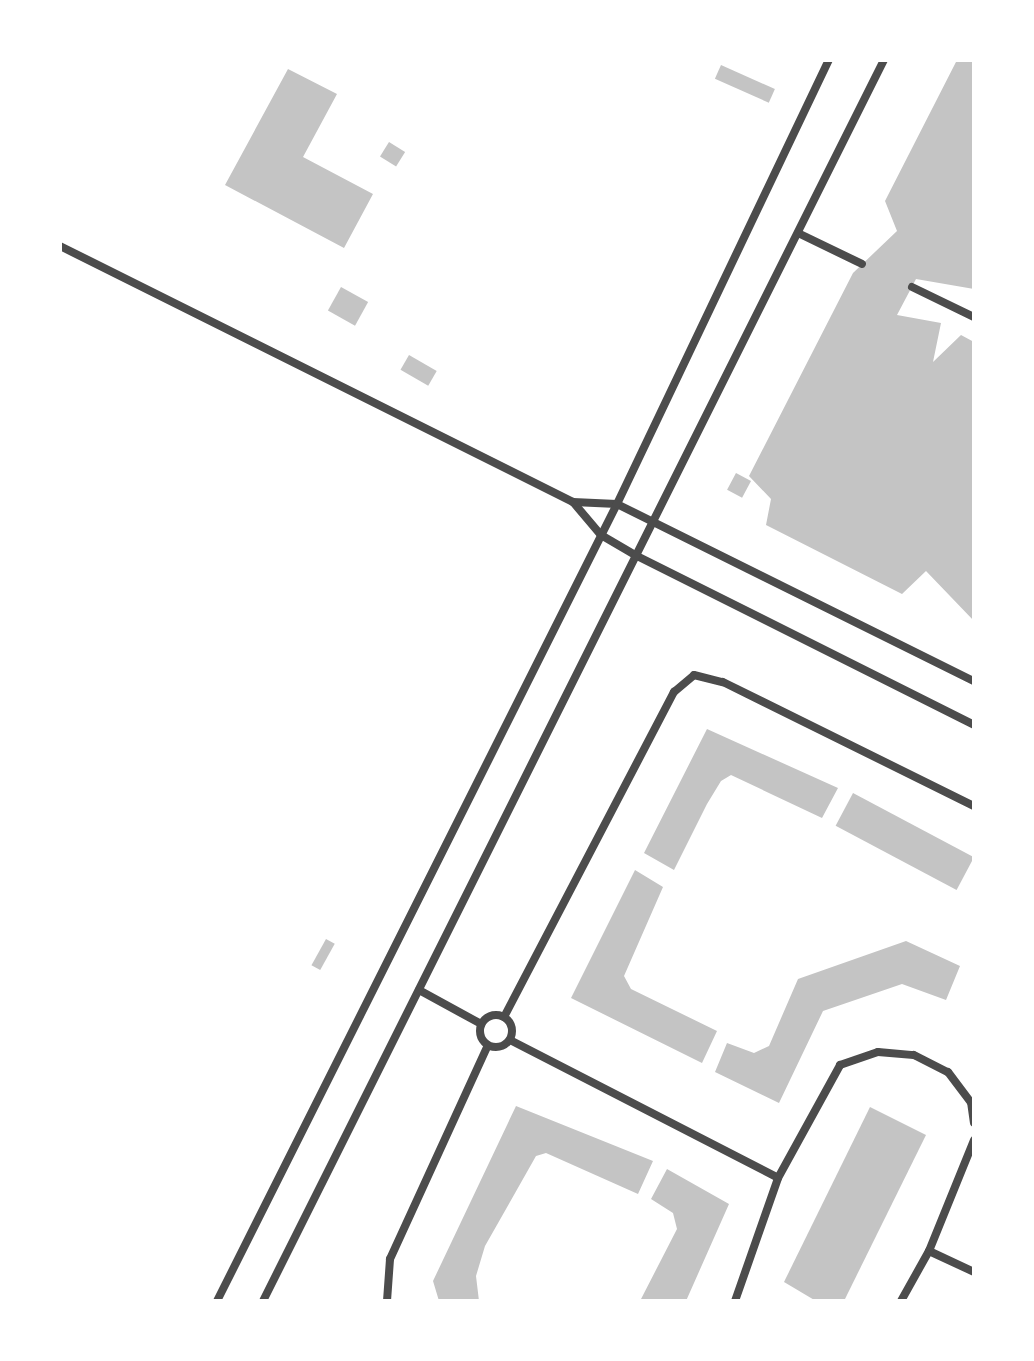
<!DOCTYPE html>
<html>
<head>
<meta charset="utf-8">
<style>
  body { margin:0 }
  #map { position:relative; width:1034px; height:1361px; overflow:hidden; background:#fff; font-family:Poppins,sans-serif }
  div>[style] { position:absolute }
  .building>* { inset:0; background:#c4c4c4; transform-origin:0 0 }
  .minor>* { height:8px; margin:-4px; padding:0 4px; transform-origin:4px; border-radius:4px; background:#4c4c4c }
  .minor>.ring { margin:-4px; padding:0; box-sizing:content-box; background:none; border:8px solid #4c4c4c; border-radius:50% }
  span { translate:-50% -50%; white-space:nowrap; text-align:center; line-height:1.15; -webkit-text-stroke:6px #fff; paint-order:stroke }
  .frame { position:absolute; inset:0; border:62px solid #fff; pointer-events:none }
</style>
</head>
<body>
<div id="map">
  <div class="building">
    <i style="clip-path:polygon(957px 60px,974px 60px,974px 289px,916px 279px,897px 315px,941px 323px,933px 362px,961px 335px,974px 342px,974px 621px,926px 571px,902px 594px,766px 525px,771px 499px,749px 476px,853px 273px,897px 231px,885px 201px)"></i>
    <i style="left:721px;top:65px;width:59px;height:15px;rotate:24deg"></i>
    <i style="clip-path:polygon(288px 69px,337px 94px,303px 157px,373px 194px,344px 248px,225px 185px)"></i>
    <i style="left:389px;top:142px;width:19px;height:17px;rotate:32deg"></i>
    <i style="left:341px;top:287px;width:31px;height:27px;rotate:29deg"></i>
    <i style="left:409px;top:355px;width:32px;height:17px;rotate:30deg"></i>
    <i style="left:736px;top:473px;width:17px;height:19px;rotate:28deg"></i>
    <i style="clip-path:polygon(707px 729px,838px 788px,822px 818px,731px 775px,721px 781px,707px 804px,674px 870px,644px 853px)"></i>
    <i style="left:853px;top:793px;width:137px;height:37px;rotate:28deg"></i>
    <i style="clip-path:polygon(635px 870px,663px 887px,624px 976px,631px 989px,717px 1031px,702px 1063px,571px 998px)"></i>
    <i style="left:326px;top:939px;width:10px;height:30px;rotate:29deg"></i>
    <i style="clip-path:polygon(906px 941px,960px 966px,946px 1000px,902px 984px,823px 1011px,779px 1103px,715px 1072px,727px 1043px,754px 1053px,769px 1046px,798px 979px)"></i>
    <i style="clip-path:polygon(516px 1106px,653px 1161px,638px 1194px,546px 1153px,536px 1156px,485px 1246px,476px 1276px,479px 1301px,439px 1301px,433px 1281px)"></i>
    <i style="clip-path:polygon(870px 1107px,926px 1135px,844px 1301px,816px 1301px,784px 1282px)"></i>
    <i style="clip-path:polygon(667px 1169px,729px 1204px,686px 1301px,640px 1301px,677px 1229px,673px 1213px,651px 1199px)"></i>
  </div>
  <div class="minor">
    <i style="left:798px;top:233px;width:71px;rotate:25.8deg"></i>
    <i style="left:60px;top:246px;width:573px;rotate:26.52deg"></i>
    <i style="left:573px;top:502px;width:43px;rotate:49.7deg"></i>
    <i style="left:601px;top:535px;width:42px;rotate:30.3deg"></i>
    <i style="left:637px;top:556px;width:377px;rotate:26.6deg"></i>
    <i style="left:912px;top:287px;width:69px;rotate:25.8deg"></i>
    <i style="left:573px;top:502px;width:44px;rotate:2.6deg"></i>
    <i style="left:617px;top:504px;width:398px;rotate:26.4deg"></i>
    <i style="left:419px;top:990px;width:71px;rotate:28.7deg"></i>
    <i class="ring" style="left:480px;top:1015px;width:24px;height:24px"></i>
    <i style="left:504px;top:1017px;width:367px;rotate:-62.4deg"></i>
    <i style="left:674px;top:692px;width:26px;rotate:-40deg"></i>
    <i style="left:694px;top:675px;width:30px;rotate:14deg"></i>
    <i style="left:723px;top:682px;width:280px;rotate:26.3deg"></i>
    <i style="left:510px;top:1040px;width:301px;rotate:27.2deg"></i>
    <i style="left:929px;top:1251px;width:50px;rotate:25deg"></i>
    <i style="left:217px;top:1301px;width:892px;rotate:-63.35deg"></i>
    <i style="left:617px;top:504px;width:492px;rotate:-64.5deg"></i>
    <i style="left:263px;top:1301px;width:1388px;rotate:-63.42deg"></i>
    <i style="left:387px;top:1301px;width:42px;rotate:-85.9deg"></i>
    <i style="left:390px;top:1259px;width:235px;rotate:-65.4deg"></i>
    <i style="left:735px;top:1301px;width:130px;rotate:-70.7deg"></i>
    <i style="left:778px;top:1178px;width:129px;rotate:-61.2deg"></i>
    <i style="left:840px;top:1065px;width:40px;rotate:-18.9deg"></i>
    <i style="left:878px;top:1052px;width:36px;rotate:5deg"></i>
    <i style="left:914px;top:1055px;width:38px;rotate:27deg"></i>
    <i style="left:948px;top:1072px;width:38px;rotate:53deg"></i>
    <i style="left:971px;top:1102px;width:21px;rotate:82deg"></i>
    <i style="left:901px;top:1301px;width:57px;rotate:-60.8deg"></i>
    <i style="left:929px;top:1251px;width:120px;rotate:-67.9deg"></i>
  </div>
  <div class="frame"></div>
</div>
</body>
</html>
